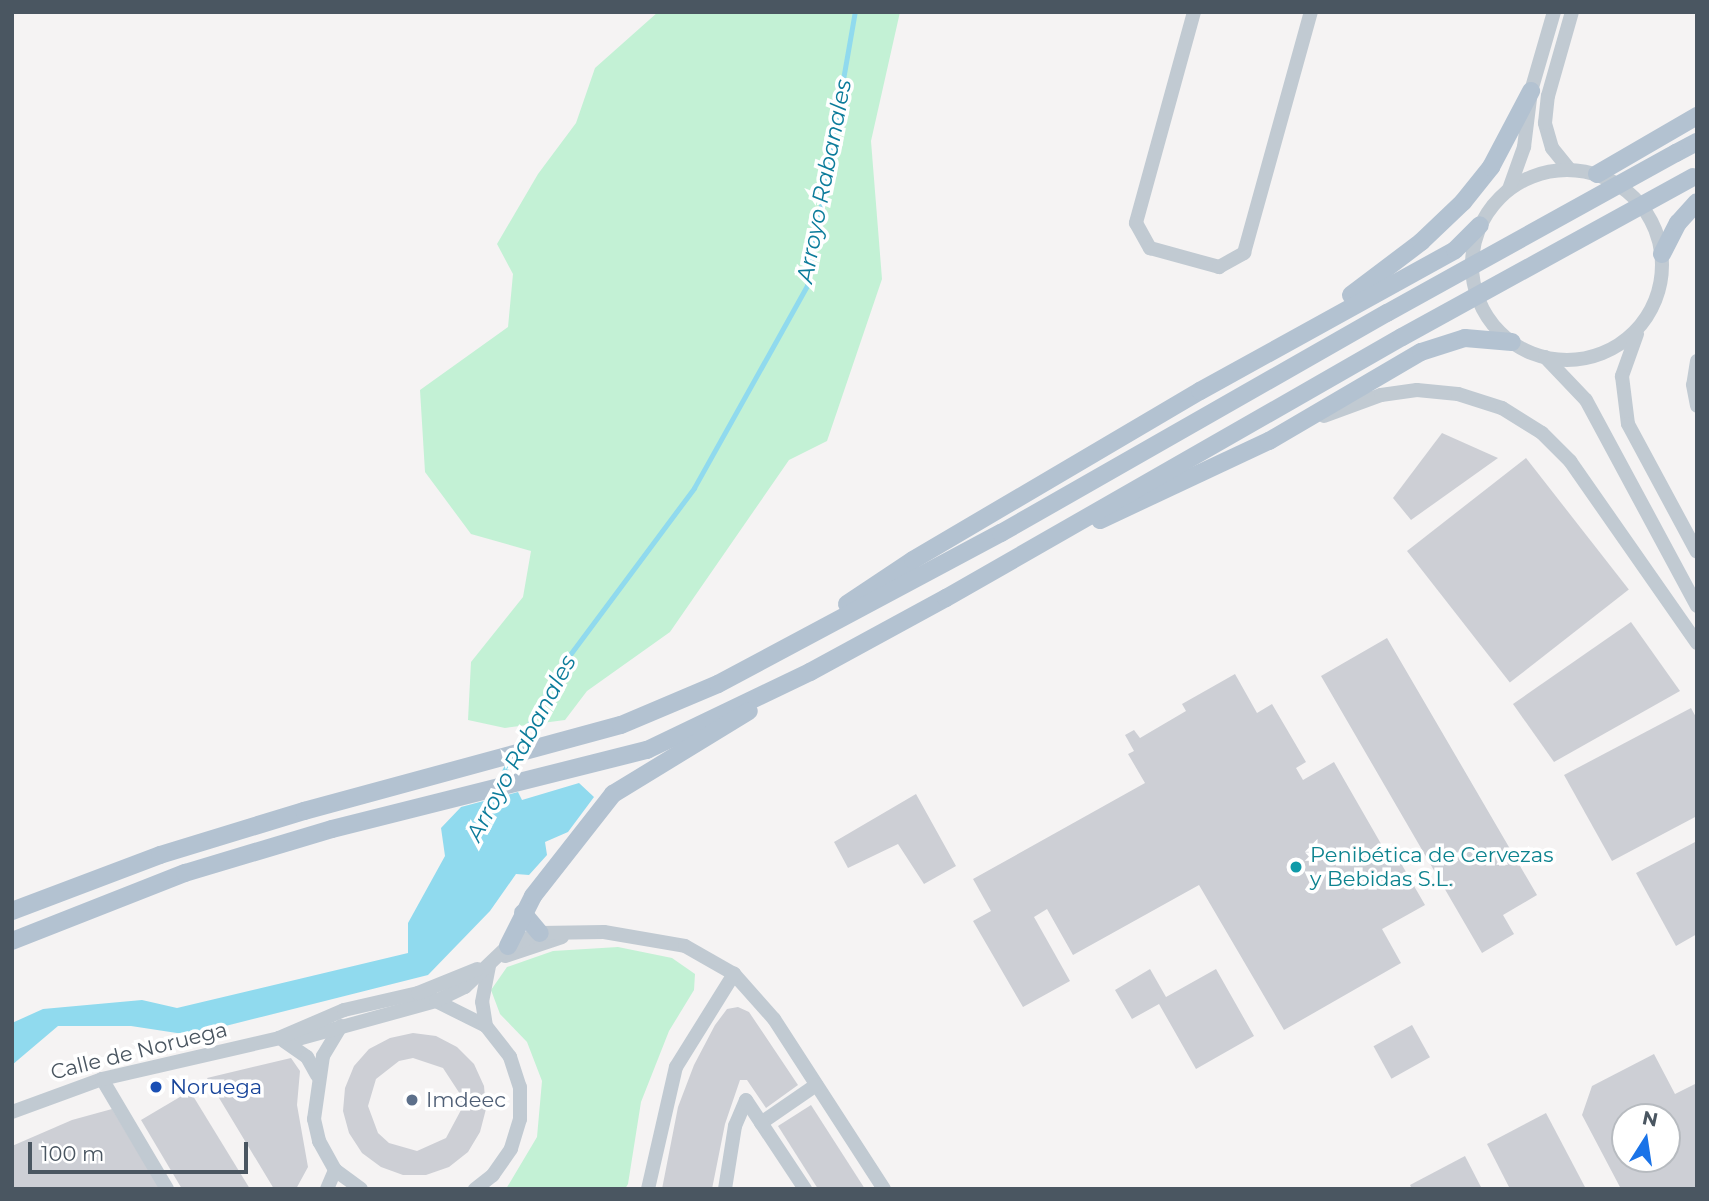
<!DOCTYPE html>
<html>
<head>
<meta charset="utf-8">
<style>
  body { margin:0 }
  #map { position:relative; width:1709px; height:1201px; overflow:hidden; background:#f5f3f3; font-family:Montserrat,sans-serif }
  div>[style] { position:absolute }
  .green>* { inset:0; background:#c3f1d5 }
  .water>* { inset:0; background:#90daee }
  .stream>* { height:4.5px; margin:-2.25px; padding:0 2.25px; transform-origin:2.25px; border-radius:2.25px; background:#90daee }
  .building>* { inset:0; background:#cdcfd5; transform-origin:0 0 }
  .minor>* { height:14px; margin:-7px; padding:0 7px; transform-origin:7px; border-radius:7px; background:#c1cad2 }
  .minor>.ring { margin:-7px; padding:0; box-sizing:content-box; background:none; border:14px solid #c1cad2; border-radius:50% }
  .major>* { height:18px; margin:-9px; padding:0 9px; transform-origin:9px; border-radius:9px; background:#b3c2d1 }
  .major-bridge>* { height:18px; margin:-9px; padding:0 9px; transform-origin:9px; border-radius:9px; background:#b3c2d1 }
  .dots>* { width:19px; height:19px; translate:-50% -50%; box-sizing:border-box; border:4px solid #fff; border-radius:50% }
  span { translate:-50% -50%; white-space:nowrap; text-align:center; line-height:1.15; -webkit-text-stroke:7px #fff; paint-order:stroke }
  .culture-label { font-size:21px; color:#0d838f }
  .left { translate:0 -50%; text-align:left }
  .street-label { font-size:21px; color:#4a5661 }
  .transit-label { font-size:21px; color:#164399 }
  .service-label { font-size:21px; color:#4e5e75 }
  .water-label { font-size:23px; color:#0c7c9b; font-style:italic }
  .frame { position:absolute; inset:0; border:14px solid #4a5661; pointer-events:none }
  .north { position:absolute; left:1611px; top:1103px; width:70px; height:70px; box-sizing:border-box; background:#fff; border:2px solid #b7bbc0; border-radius:50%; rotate:12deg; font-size:19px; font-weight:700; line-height:28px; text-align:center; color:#4a5661 }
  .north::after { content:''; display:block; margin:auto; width:24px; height:32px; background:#1a73e8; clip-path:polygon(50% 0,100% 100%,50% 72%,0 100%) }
  .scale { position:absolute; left:28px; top:1142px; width:220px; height:32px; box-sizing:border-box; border:4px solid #4a5661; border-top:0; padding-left:9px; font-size:21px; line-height:24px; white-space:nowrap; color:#4a5661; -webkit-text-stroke:5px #fff; paint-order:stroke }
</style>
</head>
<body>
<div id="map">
  <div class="green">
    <i style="clip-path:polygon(658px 12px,900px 12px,871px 141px,882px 279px,827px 441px,789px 460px,670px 632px,587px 691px,565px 720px,505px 728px,468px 720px,471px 662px,523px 597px,531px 551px,471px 534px,425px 472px,420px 390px,508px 327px,513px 274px,497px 244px,538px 174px,576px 123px,595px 68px)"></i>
    <i style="clip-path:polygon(618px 947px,672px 958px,695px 974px,694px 990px,669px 1031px,641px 1102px,628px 1184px,625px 1189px,506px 1189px,537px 1137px,542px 1081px,527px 1042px,500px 1014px,491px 990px,507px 967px,553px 951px)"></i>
  </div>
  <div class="water">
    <i style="clip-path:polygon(579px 783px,594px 797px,568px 832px,545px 842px,547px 855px,529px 875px,516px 874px,490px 911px,428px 975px,190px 1035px,131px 1026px,58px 1026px,12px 1065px,12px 1023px,43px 1009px,142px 1000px,177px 1008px,408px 953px,408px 923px,445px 856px,441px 828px,461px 807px,518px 792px,522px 800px)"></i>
  </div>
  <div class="stream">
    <i style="left:516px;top:748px;width:91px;rotate:-61.2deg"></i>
    <i style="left:560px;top:668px;width:224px;rotate:-53.3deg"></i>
    <i style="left:694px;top:488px;width:231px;rotate:-60.8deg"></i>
    <i style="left:807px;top:286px;width:278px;rotate:-80.1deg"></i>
    <i style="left:498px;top:782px;width:23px;rotate:-61deg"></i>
  </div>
  <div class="building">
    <i style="clip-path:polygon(1442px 433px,1498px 458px,1411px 520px,1393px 498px)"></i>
    <i style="left:1526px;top:458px;width:167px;height:151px;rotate:52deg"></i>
    <i style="clip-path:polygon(1631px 622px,1680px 691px,1554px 762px,1513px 704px)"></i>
    <i style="clip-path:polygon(1387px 638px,1537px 895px,1503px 915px,1514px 934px,1482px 953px,1321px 676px)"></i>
    <i style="clip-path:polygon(1235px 674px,1257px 713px,1272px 704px,1306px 762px,1296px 768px,1303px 780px,1334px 762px,1384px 849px,1391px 846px,1425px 905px,1382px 929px,1401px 963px,1284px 1030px,1199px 885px,1073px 955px,1047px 909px,1034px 917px,1070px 981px,1023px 1007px,973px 921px,991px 911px,973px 879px,1145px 783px,1128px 754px,1134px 751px,1125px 735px,1134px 730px,1140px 738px,1186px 711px,1182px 704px)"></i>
    <i style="clip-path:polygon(1691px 708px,1697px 719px,1697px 816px,1612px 861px,1564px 775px)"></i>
    <i style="clip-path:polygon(916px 794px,956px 866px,924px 884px,898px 844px,848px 868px,834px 842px)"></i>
    <i style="clip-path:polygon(1697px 841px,1697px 934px,1676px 946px,1636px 873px)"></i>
    <i style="clip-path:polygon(1150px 969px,1166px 997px,1216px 969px,1254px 1036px,1196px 1069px,1159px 1004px,1132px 1019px,1115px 990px)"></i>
    <i style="clip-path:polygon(738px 1007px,749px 1012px,798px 1085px,766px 1108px,747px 1080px,740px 1080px,725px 1124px,712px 1189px,662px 1189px,678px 1107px,694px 1065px,715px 1025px,727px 1009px)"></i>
    <i style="left:1412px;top:1025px;width:37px;height:44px;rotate:61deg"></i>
    <i style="clip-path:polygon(evenodd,413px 1033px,436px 1036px,457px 1047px,474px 1064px,484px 1086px,486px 1109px,480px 1132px,468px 1152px,449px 1167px,426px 1175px,403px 1175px,381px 1167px,362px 1153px,349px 1133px,343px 1111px,345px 1088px,354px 1066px,369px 1049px,390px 1038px,413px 1033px,413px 1058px,443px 1068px,460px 1094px,461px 1110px,446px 1138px,417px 1151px,389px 1143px,378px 1133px,368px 1106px,376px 1079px,399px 1061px,413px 1058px)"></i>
    <i style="clip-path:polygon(evenodd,1654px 1054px,1675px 1094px,1697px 1083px,1697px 1189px,1621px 1189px,1582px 1115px,1592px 1086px,1654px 1054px,1625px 1117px,1667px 1117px,1667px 1159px,1625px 1159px,1625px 1117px)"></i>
    <i style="clip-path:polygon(291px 1058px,300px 1071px,297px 1105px,308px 1167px,296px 1189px,274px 1189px,207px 1078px)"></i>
    <i style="clip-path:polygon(190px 1091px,250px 1189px,182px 1189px,141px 1120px)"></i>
    <i style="clip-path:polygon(811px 1105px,865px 1189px,818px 1189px,778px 1126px)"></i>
    <i style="clip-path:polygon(112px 1109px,160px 1189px,12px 1189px,12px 1146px,72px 1120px)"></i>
    <i style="clip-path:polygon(1546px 1113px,1586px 1189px,1510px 1189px,1487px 1144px)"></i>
    <i style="clip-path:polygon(1465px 1156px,1482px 1189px,1412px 1189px,1410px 1185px)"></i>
  </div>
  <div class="minor">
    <i style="left:1194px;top:12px;width:219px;rotate:105.4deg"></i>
    <i style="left:1136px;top:223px;width:29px;rotate:61deg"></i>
    <i style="left:1150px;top:248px;width:72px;rotate:15.4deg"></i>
    <i style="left:1219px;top:267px;width:29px;rotate:-29deg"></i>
    <i style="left:1244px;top:253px;width:250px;rotate:-74.5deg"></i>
    <i style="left:1569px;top:169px;width:27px;rotate:-129deg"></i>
    <i style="left:1552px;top:148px;width:26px;rotate:-106deg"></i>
    <i style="left:1545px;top:123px;width:27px;rotate:-84deg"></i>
    <i style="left:1548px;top:96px;width:87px;rotate:-74.1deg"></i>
    <i class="ring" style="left:1472px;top:170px;width:176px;height:176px"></i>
    <i style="left:1509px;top:189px;width:45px;rotate:-70.3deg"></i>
    <i style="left:1524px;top:147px;width:56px;rotate:-82.9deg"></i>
    <i style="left:1531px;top:91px;width:82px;rotate:-73.8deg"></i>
    <i style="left:1637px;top:334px;width:45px;rotate:109.7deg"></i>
    <i style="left:1622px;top:376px;width:48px;rotate:82.9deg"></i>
    <i style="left:1628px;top:424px;width:145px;rotate:61.7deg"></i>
    <i style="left:1545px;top:357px;width:59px;rotate:46.4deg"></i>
    <i style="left:1586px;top:400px;width:234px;rotate:61.7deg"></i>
    <i style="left:1697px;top:361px;width:24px;rotate:99deg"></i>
    <i style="left:1693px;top:385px;width:21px;rotate:79deg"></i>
    <i style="left:1324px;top:416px;width:61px;rotate:-20.2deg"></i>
    <i style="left:1381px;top:395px;width:36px;rotate:-8deg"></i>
    <i style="left:1417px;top:390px;width:41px;rotate:5.6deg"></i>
    <i style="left:1458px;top:394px;width:46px;rotate:17.7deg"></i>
    <i style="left:1502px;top:408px;width:47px;rotate:32deg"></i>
    <i style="left:1542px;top:433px;width:40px;rotate:45deg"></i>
    <i style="left:1570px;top:461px;width:222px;rotate:55.1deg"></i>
    <i style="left:505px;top:956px;width:60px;rotate:-18.4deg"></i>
    <i style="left:432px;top:999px;width:60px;rotate:26.6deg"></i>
    <i style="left:486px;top:1026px;width:39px;rotate:52deg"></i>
    <i style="left:510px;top:1057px;width:32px;rotate:72deg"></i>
    <i style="left:520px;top:1087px;width:32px;rotate:90deg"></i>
    <i style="left:520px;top:1119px;width:31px;rotate:107deg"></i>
    <i style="left:511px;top:1149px;width:32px;rotate:125deg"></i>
    <i style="left:493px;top:1175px;width:23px;rotate:142deg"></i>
    <i style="left:341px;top:1026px;width:35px;rotate:121deg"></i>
    <i style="left:323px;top:1056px;width:64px;rotate:98.1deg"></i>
    <i style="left:314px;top:1119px;width:23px;rotate:77deg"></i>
    <i style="left:319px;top:1141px;width:33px;rotate:61deg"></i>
    <i style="left:335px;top:1170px;width:32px;rotate:36deg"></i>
    <i style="left:486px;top:1026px;width:24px;rotate:-99deg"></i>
    <i style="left:482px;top:1002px;width:37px;rotate:-79deg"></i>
    <i style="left:279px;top:1038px;width:19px;rotate:3deg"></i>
    <i style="left:298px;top:1039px;width:143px;rotate:-15.4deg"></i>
    <i style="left:436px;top:1001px;width:32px;rotate:-26deg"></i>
    <i style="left:465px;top:987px;width:59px;rotate:-43.6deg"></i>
    <i style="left:508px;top:946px;width:35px;rotate:-22deg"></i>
    <i style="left:540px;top:933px;width:64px;rotate:-0.9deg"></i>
    <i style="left:604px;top:932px;width:82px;rotate:9.8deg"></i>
    <i style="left:685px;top:946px;width:56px;rotate:29.7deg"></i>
    <i style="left:734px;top:974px;width:60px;rotate:48.4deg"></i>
    <i style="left:774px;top:1019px;width:202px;rotate:57.1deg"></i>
    <i style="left:284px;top:1041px;width:28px;rotate:35deg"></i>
    <i style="left:307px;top:1057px;width:21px;rotate:61deg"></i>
    <i style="left:102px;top:1079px;width:128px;rotate:59.4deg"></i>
    <i style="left:12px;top:1112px;width:96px;rotate:-20.1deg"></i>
    <i style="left:102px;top:1079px;width:182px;rotate:-13deg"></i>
    <i style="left:279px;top:1038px;width:71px;rotate:-23.3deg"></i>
    <i style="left:344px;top:1010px;width:76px;rotate:-12.9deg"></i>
    <i style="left:418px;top:993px;width:64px;rotate:-22.1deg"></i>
    <i style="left:761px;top:1123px;width:67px;rotate:-34.6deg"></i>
    <i style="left:327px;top:1189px;width:21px;rotate:-67deg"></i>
    <i style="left:648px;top:1189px;width:125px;rotate:-77.1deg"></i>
    <i style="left:676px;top:1067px;width:110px;rotate:-58.1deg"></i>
    <i style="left:725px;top:1189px;width:64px;rotate:-81deg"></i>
    <i style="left:735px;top:1126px;width:28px;rotate:-67deg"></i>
    <i style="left:746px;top:1100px;width:107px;rotate:56.5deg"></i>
  </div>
  <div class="major">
    <i style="left:1676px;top:153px;width:24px;rotate:-28deg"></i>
    <i style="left:1597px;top:174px;width:116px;rotate:-30.1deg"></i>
    <i style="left:1662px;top:254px;width:35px;rotate:-63deg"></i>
    <i style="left:1678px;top:223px;width:28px;rotate:-48deg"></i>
    <i style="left:1351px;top:295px;width:88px;rotate:-37.1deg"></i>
    <i style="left:1421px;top:242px;width:58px;rotate:-43.6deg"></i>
    <i style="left:1463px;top:202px;width:45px;rotate:-51.3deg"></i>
    <i style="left:1491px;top:167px;width:86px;rotate:-62.2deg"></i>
    <i style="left:1100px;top:520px;width:187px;rotate:-25.1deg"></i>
    <i style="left:1269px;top:441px;width:176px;rotate:-30.4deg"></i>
    <i style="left:1421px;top:352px;width:46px;rotate:-17.7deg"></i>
    <i style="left:1465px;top:338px;width:47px;rotate:4.9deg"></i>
    <i style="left:847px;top:604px;width:79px;rotate:-33.7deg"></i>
    <i style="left:913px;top:560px;width:333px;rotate:-30.5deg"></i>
    <i style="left:1200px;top:391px;width:291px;rotate:-28.9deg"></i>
    <i style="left:1455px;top:250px;width:35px;rotate:-45deg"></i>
    <i style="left:12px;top:911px;width:158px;rotate:-20.7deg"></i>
    <i style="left:160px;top:855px;width:151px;rotate:-17deg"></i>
    <i style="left:304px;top:811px;width:328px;rotate:-15.2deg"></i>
    <i style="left:621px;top:725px;width:105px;rotate:-22.9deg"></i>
    <i style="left:718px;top:684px;width:321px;rotate:-28.1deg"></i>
    <i style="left:1001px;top:533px;width:444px;rotate:-29.7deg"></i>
    <i style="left:523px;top:913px;width:26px;rotate:50deg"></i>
    <i style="left:12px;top:941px;width:186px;rotate:-21.5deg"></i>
    <i style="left:185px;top:873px;width:153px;rotate:-16.7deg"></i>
    <i style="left:332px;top:829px;width:325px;rotate:-14.1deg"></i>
    <i style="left:647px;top:750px;width:181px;rotate:-25.6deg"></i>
    <i style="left:810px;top:672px;width:155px;rotate:-28.6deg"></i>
    <i style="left:946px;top:598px;width:525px;rotate:-29.79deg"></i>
    <i style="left:508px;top:946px;width:56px;rotate:-63.4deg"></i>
    <i style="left:533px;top:896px;width:130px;rotate:-51.9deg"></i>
    <i style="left:613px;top:794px;width:159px;rotate:-31.4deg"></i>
  </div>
  <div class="major-bridge">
    <i style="left:1387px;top:313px;width:330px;rotate:-29deg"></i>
    <i style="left:1402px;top:337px;width:332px;rotate:-28.8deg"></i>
  </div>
  <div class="dots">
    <i style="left:1296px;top:867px;background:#0f9aa8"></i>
    <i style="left:156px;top:1087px;background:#1a4fb4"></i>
    <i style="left:412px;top:1100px;background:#5c6f8a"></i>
  </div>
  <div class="culture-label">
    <span class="left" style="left:1310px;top:867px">Penibética de Cervezas<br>y Bebidas S.L.</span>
  </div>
  <div class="street-label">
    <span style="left:139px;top:1051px;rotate:-14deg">Calle de Noruega</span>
  </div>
  <div class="transit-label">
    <span class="left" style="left:170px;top:1087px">Noruega</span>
  </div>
  <div class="service-label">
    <span class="left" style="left:426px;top:1100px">Imdeec</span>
  </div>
  <div class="water-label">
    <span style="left:824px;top:181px;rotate:-79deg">Arroyo Rabanales</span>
    <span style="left:521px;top:748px;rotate:-62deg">Arroyo Rabanales</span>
  </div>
  <div class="frame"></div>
  <div class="north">N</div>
  <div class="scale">100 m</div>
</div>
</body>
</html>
